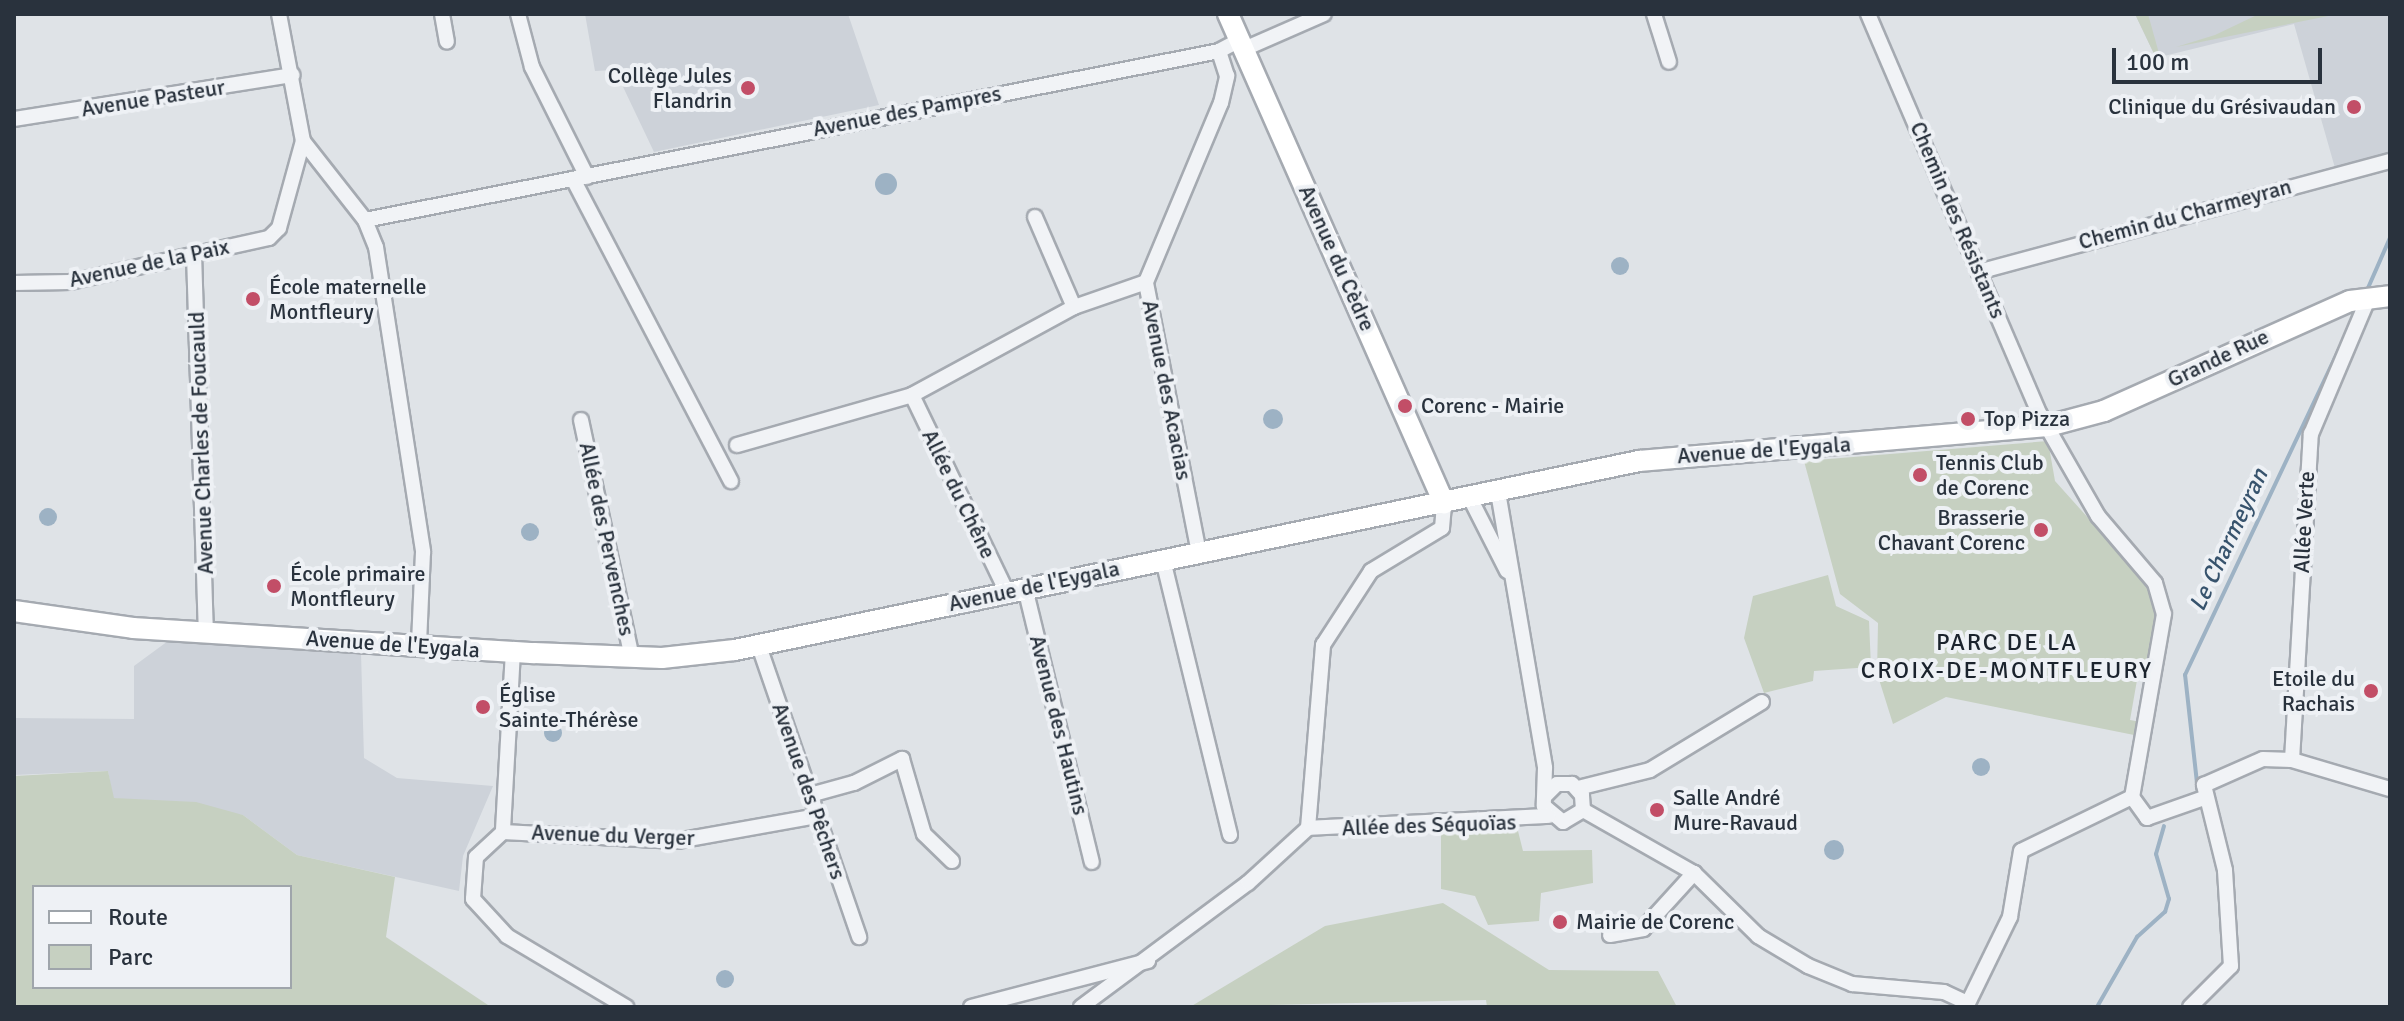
<!DOCTYPE html>
<html>
<head>
<meta charset="utf-8">
<style>
  body { margin:0 }
  #map { position:relative; width:2404px; height:1021px; overflow:hidden; background:#dfe3e7; font-family:Signika,sans-serif }
  div>[style] { position:absolute }
  .built>* { inset:0; background:#cdd2d9 }
  .green>* { inset:0; background:#c6d0c1 }
  .water>* { inset:0; background:#9db2c4 }
  .round { border-radius:50% }
  .stream>* { height:4px; margin:-2px; padding:0 2px; transform-origin:2px; border-radius:2px; background:#9db2c4 }
  .roads { filter:drop-shadow(2px 0 #a5aab1) drop-shadow(-2px 0 #a5aab1) drop-shadow(0 2px #a5aab1) drop-shadow(0 -2px #a5aab1) }
  .street>* { height:14px; margin:-7px; padding:0 7px; transform-origin:7px; border-radius:7px; background:#f1f3f6 }
  .secondary>* { height:20px; margin:-10px; padding:0 10px; transform-origin:10px; border-radius:10px; background:#fff }
  .dots>* { width:22px; height:22px; translate:-50% -50%; box-sizing:border-box; border:4px solid #eef1f5; border-radius:50% }
  span { translate:-50% -50%; white-space:nowrap; text-align:center; line-height:1.15; -webkit-text-stroke:8px #eef1f5; paint-order:stroke }
  .poi-label { font-size:22px; color:#29323d }
  .right { translate:-100% -50%; text-align:right }
  .left { translate:0 -50%; text-align:left }
  .street-label { font-size:22px; color:#29323d }
  .water-label { font-size:24px; color:#37536d; font-style:italic }
  .neighbourhood-label { font-size:24px; color:#1b232d; letter-spacing:2px }
  .frame { position:absolute; inset:0; border:16px solid #29323d; pointer-events:none }
  .legend { position:absolute; left:32px; top:885px; width:260px; height:104px; box-sizing:border-box; background:#eef1f5; border:2px solid #9fa5ab; margin:0; padding:10px 14px; list-style:none; font-size:24px; color:#29323d }
  .legend li { display:flex; align-items:center; gap:16px; height:40px }
  .legend b { width:40px; border:2px solid #9fa5ab }
  .scale { position:absolute; left:2112px; top:48px; width:210px; height:36px; box-sizing:border-box; border:4px solid #29323d; border-top:0; padding-left:10px; font-size:24px; line-height:28px; white-space:nowrap; color:#29323d; -webkit-text-stroke:6px #eef1f5; paint-order:stroke }
</style>
</head>
<body>
<div id="map">
  <div class="built">
    <i style="clip-path:polygon(585px 14px,848px 14px,879px 105px,654px 152px,615px 70px,595px 71px)"></i>
    <i style="clip-path:polygon(2135px 14px,2390px 14px,2390px 155px,2335px 168px,2294px 24px,2156px 58px)"></i>
    <i style="clip-path:polygon(168px 641px,361px 653px,364px 758px,397px 778px,493px 786px,463px 856px,459px 891px,297px 855px,243px 815px,113px 798px,108px 771px,14px 775px,14px 718px,134px 719px,134px 666px)"></i>
  </div>
  <div class="green">
    <i style="clip-path:polygon(2135px 14px,2148px 14px,2160px 57px,2156px 58px)"></i>
    <i style="clip-path:polygon(2259px 14px,2338px 14px,2176px 47px,2215px 35px)"></i>
    <i style="clip-path:polygon(2048px 441px,2055px 481px,2151px 588px,2156px 615px,2150px 657px,2140px 663px,2130px 720px,2141px 722px,2139px 736px,1946px 697px,1893px 724px,1877px 673px,1878px 623px,1840px 594px,1804px 461px)"></i>
    <i style="clip-path:polygon(1828px 575px,1836px 606px,1869px 621px,1871px 667px,1814px 671px,1813px 681px,1764px 693px,1744px 638px,1753px 596px)"></i>
    <i style="clip-path:polygon(evenodd,108px 771px,114px 798px,196px 802px,243px 815px,297px 855px,395px 877px,386px 937px,491px 1007px,14px 1007px,14px 776px,108px 771px,34px 887px,290px 887px,290px 987px,34px 987px,34px 887px)"></i>
    <i style="clip-path:polygon(1518px 831px,1523px 851px,1592px 850px,1593px 883px,1541px 893px,1539px 921px,1488px 925px,1475px 896px,1441px 889px,1441px 834px)"></i>
    <i style="clip-path:polygon(1443px 903px,1549px 970px,1658px 971px,1677px 1007px,1487px 1007px,1486px 1000px,1190px 1007px,1325px 926px)"></i>
  </div>
  <div class="water">
    <i class="round" style="left:875px;top:173px;width:22px;height:22px"></i>
    <i class="round" style="left:1611px;top:257px;width:18px;height:18px"></i>
    <i class="round" style="left:1263px;top:409px;width:20px;height:20px"></i>
    <i class="round" style="left:39px;top:508px;width:18px;height:18px"></i>
    <i class="round" style="left:521px;top:523px;width:18px;height:18px"></i>
    <i class="round" style="left:544px;top:724px;width:18px;height:18px"></i>
    <i class="round" style="left:1972px;top:758px;width:18px;height:18px"></i>
    <i class="round" style="left:1824px;top:840px;width:20px;height:20px"></i>
    <i class="round" style="left:716px;top:970px;width:18px;height:18px"></i>
  </div>
  <div class="stream">
    <i style="left:2368px;top:288px;width:55px;rotate:-66.3deg"></i>
    <i style="left:2198px;top:792px;width:118px;rotate:-96.3deg"></i>
    <i style="left:2185px;top:675px;width:384px;rotate:-64.7deg"></i>
    <i style="left:14px;top:1006px;width:1px;rotate:90deg"></i>
    <i style="left:2097px;top:1007px;width:81px;rotate:-60.3deg"></i>
    <i style="left:2137px;top:937px;width:38px;rotate:-42deg"></i>
    <i style="left:2165px;top:912px;width:14px;rotate:-73deg"></i>
    <i style="left:2169px;top:899px;width:47px;rotate:-106.1deg"></i>
    <i style="left:2156px;top:854px;width:29px;rotate:-74deg"></i>
  </div>
  <div class="roads">
    <div class="street">
      <i style="left:279px;top:14px;width:129px;rotate:79.3deg"></i>
      <i style="left:303px;top:141px;width:100px;rotate:51.9deg"></i>
      <i style="left:365px;top:220px;width:29px;rotate:68deg"></i>
      <i style="left:376px;top:247px;width:309px;rotate:81.2deg"></i>
      <i style="left:423px;top:552px;width:92px;rotate:92.5deg"></i>
      <i style="left:442px;top:14px;width:28px;rotate:80deg"></i>
      <i style="left:518px;top:14px;width:55px;rotate:75.2deg"></i>
      <i style="left:532px;top:67px;width:123px;rotate:63.4deg"></i>
      <i style="left:1654px;top:14px;width:50px;rotate:72.6deg"></i>
      <i style="left:1868px;top:14px;width:434px;rotate:66.8deg"></i>
      <i style="left:2039px;top:413px;width:119px;rotate:60.2deg"></i>
      <i style="left:2098px;top:516px;width:88px;rotate:49.6deg"></i>
      <i style="left:2155px;top:583px;width:32px;rotate:74deg"></i>
      <i style="left:2164px;top:614px;width:186px;rotate:99.9deg"></i>
      <i style="left:2132px;top:797px;width:123px;rotate:154.1deg"></i>
      <i style="left:2021px;top:851px;width:67px;rotate:99.5deg"></i>
      <i style="left:2010px;top:917px;width:96px;rotate:116deg"></i>
      <i style="left:1244px;top:49px;width:87px;rotate:-23.6deg"></i>
      <i style="left:14px;top:119px;width:282px;rotate:-9deg"></i>
      <i style="left:573px;top:179px;width:341px;rotate:62.4deg"></i>
      <i style="left:1035px;top:217px;width:98px;rotate:66.6deg"></i>
      <i style="left:365px;top:220px;width:871px;rotate:-11.19deg"></i>
      <i style="left:1219px;top:51px;width:24px;rotate:-28deg"></i>
      <i style="left:194px;top:254px;width:378px;rotate:88.2deg"></i>
      <i style="left:1982px;top:271px;width:423px;rotate:-15.1deg"></i>
      <i style="left:14px;top:283px;width:56px;rotate:-1deg"></i>
      <i style="left:70px;top:282px;width:204px;rotate:-12.5deg"></i>
      <i style="left:269px;top:238px;width:14px;rotate:-45deg"></i>
      <i style="left:279px;top:228px;width:90px;rotate:-74.6deg"></i>
      <i style="left:912px;top:395px;width:219px;rotate:64.3deg"></i>
      <i style="left:581px;top:420px;width:243px;rotate:77.9deg"></i>
      <i style="left:737px;top:445px;width:182px;rotate:-15.9deg"></i>
      <i style="left:912px;top:395px;width:184px;rotate:-28.5deg"></i>
      <i style="left:1074px;top:307px;width:76px;rotate:-19.1deg"></i>
      <i style="left:1498px;top:492px;width:280px;rotate:80.3deg"></i>
      <i style="left:1545px;top:768px;width:38px;rotate:92deg"></i>
      <i style="left:1544px;top:806px;width:25px;rotate:40deg"></i>
      <i style="left:1563px;top:822px;width:23px;rotate:-31deg"></i>
      <i style="left:1583px;top:810px;width:15px;rotate:-94deg"></i>
      <i style="left:1582px;top:795px;width:15px;rotate:-132deg"></i>
      <i style="left:1572px;top:784px;width:15px;rotate:180deg"></i>
      <i style="left:1557px;top:784px;width:16px;rotate:135deg"></i>
      <i style="left:1470px;top:498px;width:82px;rotate:63.1deg"></i>
      <i style="left:1199px;top:553px;width:276px;rotate:-101.1deg"></i>
      <i style="left:1146px;top:282px;width:194px;rotate:-67.3deg"></i>
      <i style="left:1221px;top:103px;width:28px;rotate:-77deg"></i>
      <i style="left:1227px;top:76px;width:26px;rotate:-108deg"></i>
      <i style="left:1163px;top:560px;width:283px;rotate:76.3deg"></i>
      <i style="left:1025px;top:588px;width:282px;rotate:76.3deg"></i>
      <i style="left:759px;top:646px;width:308px;rotate:71deg"></i>
      <i style="left:513px;top:651px;width:181px;rotate:93.2deg"></i>
      <i style="left:503px;top:832px;width:37px;rotate:137deg"></i>
      <i style="left:476px;top:857px;width:42px;rotate:94.1deg"></i>
      <i style="left:473px;top:899px;width:50px;rotate:47.4deg"></i>
      <i style="left:507px;top:936px;width:139px;rotate:30.8deg"></i>
      <i style="left:2292px;top:760px;width:327px;rotate:-86.7deg"></i>
      <i style="left:2311px;top:434px;width:149px;rotate:-67.1deg"></i>
      <i style="left:1578px;top:788px;width:74px;rotate:-14deg"></i>
      <i style="left:1650px;top:770px;width:131px;rotate:-31.3deg"></i>
      <i style="left:810px;top:795px;width:46px;rotate:-15.3deg"></i>
      <i style="left:854px;top:783px;width:54px;rotate:-26.6deg"></i>
      <i style="left:902px;top:759px;width:78px;rotate:73.7deg"></i>
      <i style="left:924px;top:834px;width:39px;rotate:44deg"></i>
      <i style="left:2132px;top:797px;width:26px;rotate:54deg"></i>
      <i style="left:2147px;top:818px;width:60px;rotate:-19.3deg"></i>
      <i style="left:1583px;top:810px;width:128px;rotate:29.6deg"></i>
      <i style="left:1694px;top:873px;width:90px;rotate:44.5deg"></i>
      <i style="left:1758px;top:936px;width:58px;rotate:31deg"></i>
      <i style="left:1808px;top:966px;width:48px;rotate:22.2deg"></i>
      <i style="left:1852px;top:984px;width:92px;rotate:5deg"></i>
      <i style="left:1944px;top:992px;width:26px;rotate:25deg"></i>
      <i style="left:1308px;top:828px;width:184px;rotate:-85.3deg"></i>
      <i style="left:1323px;top:645px;width:88px;rotate:-57deg"></i>
      <i style="left:1371px;top:571px;width:83px;rotate:-31.2deg"></i>
      <i style="left:1442px;top:528px;width:25px;rotate:-85deg"></i>
      <i style="left:503px;top:832px;width:174px;rotate:3deg"></i>
      <i style="left:677px;top:841px;width:143px;rotate:-10.1deg"></i>
      <i style="left:1610px;top:935px;width:34px;rotate:-10deg"></i>
      <i style="left:1643px;top:929px;width:76px;rotate:-47.7deg"></i>
      <i style="left:971px;top:1007px;width:183px;rotate:-14.6deg"></i>
      <i style="left:1081px;top:1007px;width:208px;rotate:-36.6deg"></i>
      <i style="left:1248px;top:883px;width:81px;rotate:-42.5deg"></i>
      <i style="left:1308px;top:828px;width:241px;rotate:-2.9deg"></i>
      <i style="left:2190px;top:1007px;width:58px;rotate:-45deg"></i>
      <i style="left:2231px;top:966px;width:96px;rotate:-93.6deg"></i>
      <i style="left:2225px;top:870px;width:88px;rotate:-103.9deg"></i>
      <i style="left:2204px;top:785px;width:64px;rotate:-23.8deg"></i>
      <i style="left:2263px;top:759px;width:29px;rotate:2deg"></i>
      <i style="left:2292px;top:760px;width:102px;rotate:16.5deg"></i>
    </div>
    <div class="secondary">
      <i style="left:1228px;top:14px;width:535px;rotate:66.17deg"></i>
      <i style="left:14px;top:611px;width:120px;rotate:8.1deg"></i>
      <i style="left:133px;top:628px;width:402px;rotate:3.6deg"></i>
      <i style="left:534px;top:653px;width:128px;rotate:2.2deg"></i>
      <i style="left:662px;top:658px;width:73px;rotate:-6.3deg"></i>
      <i style="left:735px;top:650px;width:924px;rotate:-11.81deg"></i>
      <i style="left:1639px;top:461px;width:410px;rotate:-4.9deg"></i>
      <i style="left:2048px;top:426px;width:58px;rotate:-15deg"></i>
      <i style="left:2104px;top:411px;width:269px;rotate:-24.1deg"></i>
      <i style="left:2350px;top:301px;width:40px;rotate:-7.1deg"></i>
    </div>
  </div>
  <div class="dots">
    <i style="left:748px;top:88px;background:#c24e67"></i>
    <i style="left:2354px;top:107px;background:#c24e67"></i>
    <i style="left:253px;top:299px;background:#c24e67"></i>
    <i style="left:1405px;top:406px;background:#c24e67"></i>
    <i style="left:1968px;top:419px;background:#c24e67"></i>
    <i style="left:1920px;top:475px;background:#c24e67"></i>
    <i style="left:2041px;top:530px;background:#c24e67"></i>
    <i style="left:274px;top:586px;background:#c24e67"></i>
    <i style="left:2371px;top:691px;background:#c24e67"></i>
    <i style="left:483px;top:707px;background:#c24e67"></i>
    <i style="left:1657px;top:810px;background:#c24e67"></i>
    <i style="left:1560px;top:922px;background:#c24e67"></i>
  </div>
  <div class="poi-label">
    <span class="right" style="left:732px;top:88px">Collège Jules<br>Flandrin</span>
    <span class="right" style="left:2336px;top:107px">Clinique du Grésivaudan</span>
    <span class="left" style="left:269px;top:299px">École maternelle<br>Montfleury</span>
    <span class="left" style="left:1421px;top:406px">Corenc - Mairie</span>
    <span class="left" style="left:1984px;top:419px">Top Pizza</span>
    <span class="left" style="left:1936px;top:475px">Tennis Club<br>de Corenc</span>
    <span class="right" style="left:2025px;top:530px">Brasserie<br>Chavant Corenc</span>
    <span class="left" style="left:290px;top:586px">École primaire<br>Montfleury</span>
    <span class="right" style="left:2355px;top:691px">Etoile du<br>Rachais</span>
    <span class="left" style="left:499px;top:707px">Église<br>Sainte-Thérèse</span>
    <span class="left" style="left:1673px;top:810px">Salle André<br>Mure-Ravaud</span>
    <span class="left" style="left:1576px;top:922px">Mairie de Corenc</span>
  </div>
  <div class="street-label">
    <span style="left:153px;top:98px;rotate:-9deg">Avenue Pasteur</span>
    <span style="left:907px;top:111px;rotate:-11deg">Avenue des Pampres</span>
    <span style="left:2185px;top:214px;rotate:-15deg">Chemin du Charmeyran</span>
    <span style="left:1958px;top:220px;rotate:67deg">Chemin des Résistants</span>
    <span style="left:1337px;top:258px;rotate:66deg">Avenue du Cèdre</span>
    <span style="left:149px;top:263px;rotate:-12deg">Avenue de la Paix</span>
    <span style="left:2218px;top:358px;rotate:-25deg">Grande Rue</span>
    <span style="left:1167px;top:390px;rotate:79deg">Avenue des Acacias</span>
    <span style="left:201px;top:443px;rotate:-92deg">Avenue Charles de Foucauld</span>
    <span style="left:1764px;top:450px;rotate:-4deg">Avenue de l'Eygala</span>
    <span style="left:959px;top:494px;rotate:64deg">Allée du Chêne</span>
    <span style="left:2304px;top:522px;rotate:-87deg">Allée Verte</span>
    <span style="left:607px;top:539px;rotate:78deg">Allée des Pervenches</span>
    <span style="left:1034px;top:586px;rotate:-12deg">Avenue de l'Eygala</span>
    <span style="left:393px;top:644px;rotate:4deg">Avenue de l'Eygala</span>
    <span style="left:1059px;top:725px;rotate:76deg">Avenue des Hautins</span>
    <span style="left:809px;top:791px;rotate:71deg">Avenue des Pêchers</span>
    <span style="left:1429px;top:825px;rotate:-2deg">Allée des Séquoïas</span>
    <span style="left:613px;top:835px;rotate:2deg">Avenue du Verger</span>
  </div>
  <div class="water-label">
    <span style="left:2229px;top:540px;rotate:-65deg">Le Charmeyran</span>
  </div>
  <div class="neighbourhood-label">
    <span style="left:2007px;top:657px">PARC DE LA<br>CROIX-DE-MONTFLEURY</span>
  </div>
  <div class="frame"></div>
  <ul class="legend">
  <li><b style="height:10px;background:#fff"></b>Route</li>
  <li><b style="height:22px;background:#c6d0c1"></b>Parc</li>
  </ul>
  <div class="scale">100 m</div>
</div>
</body>
</html>
